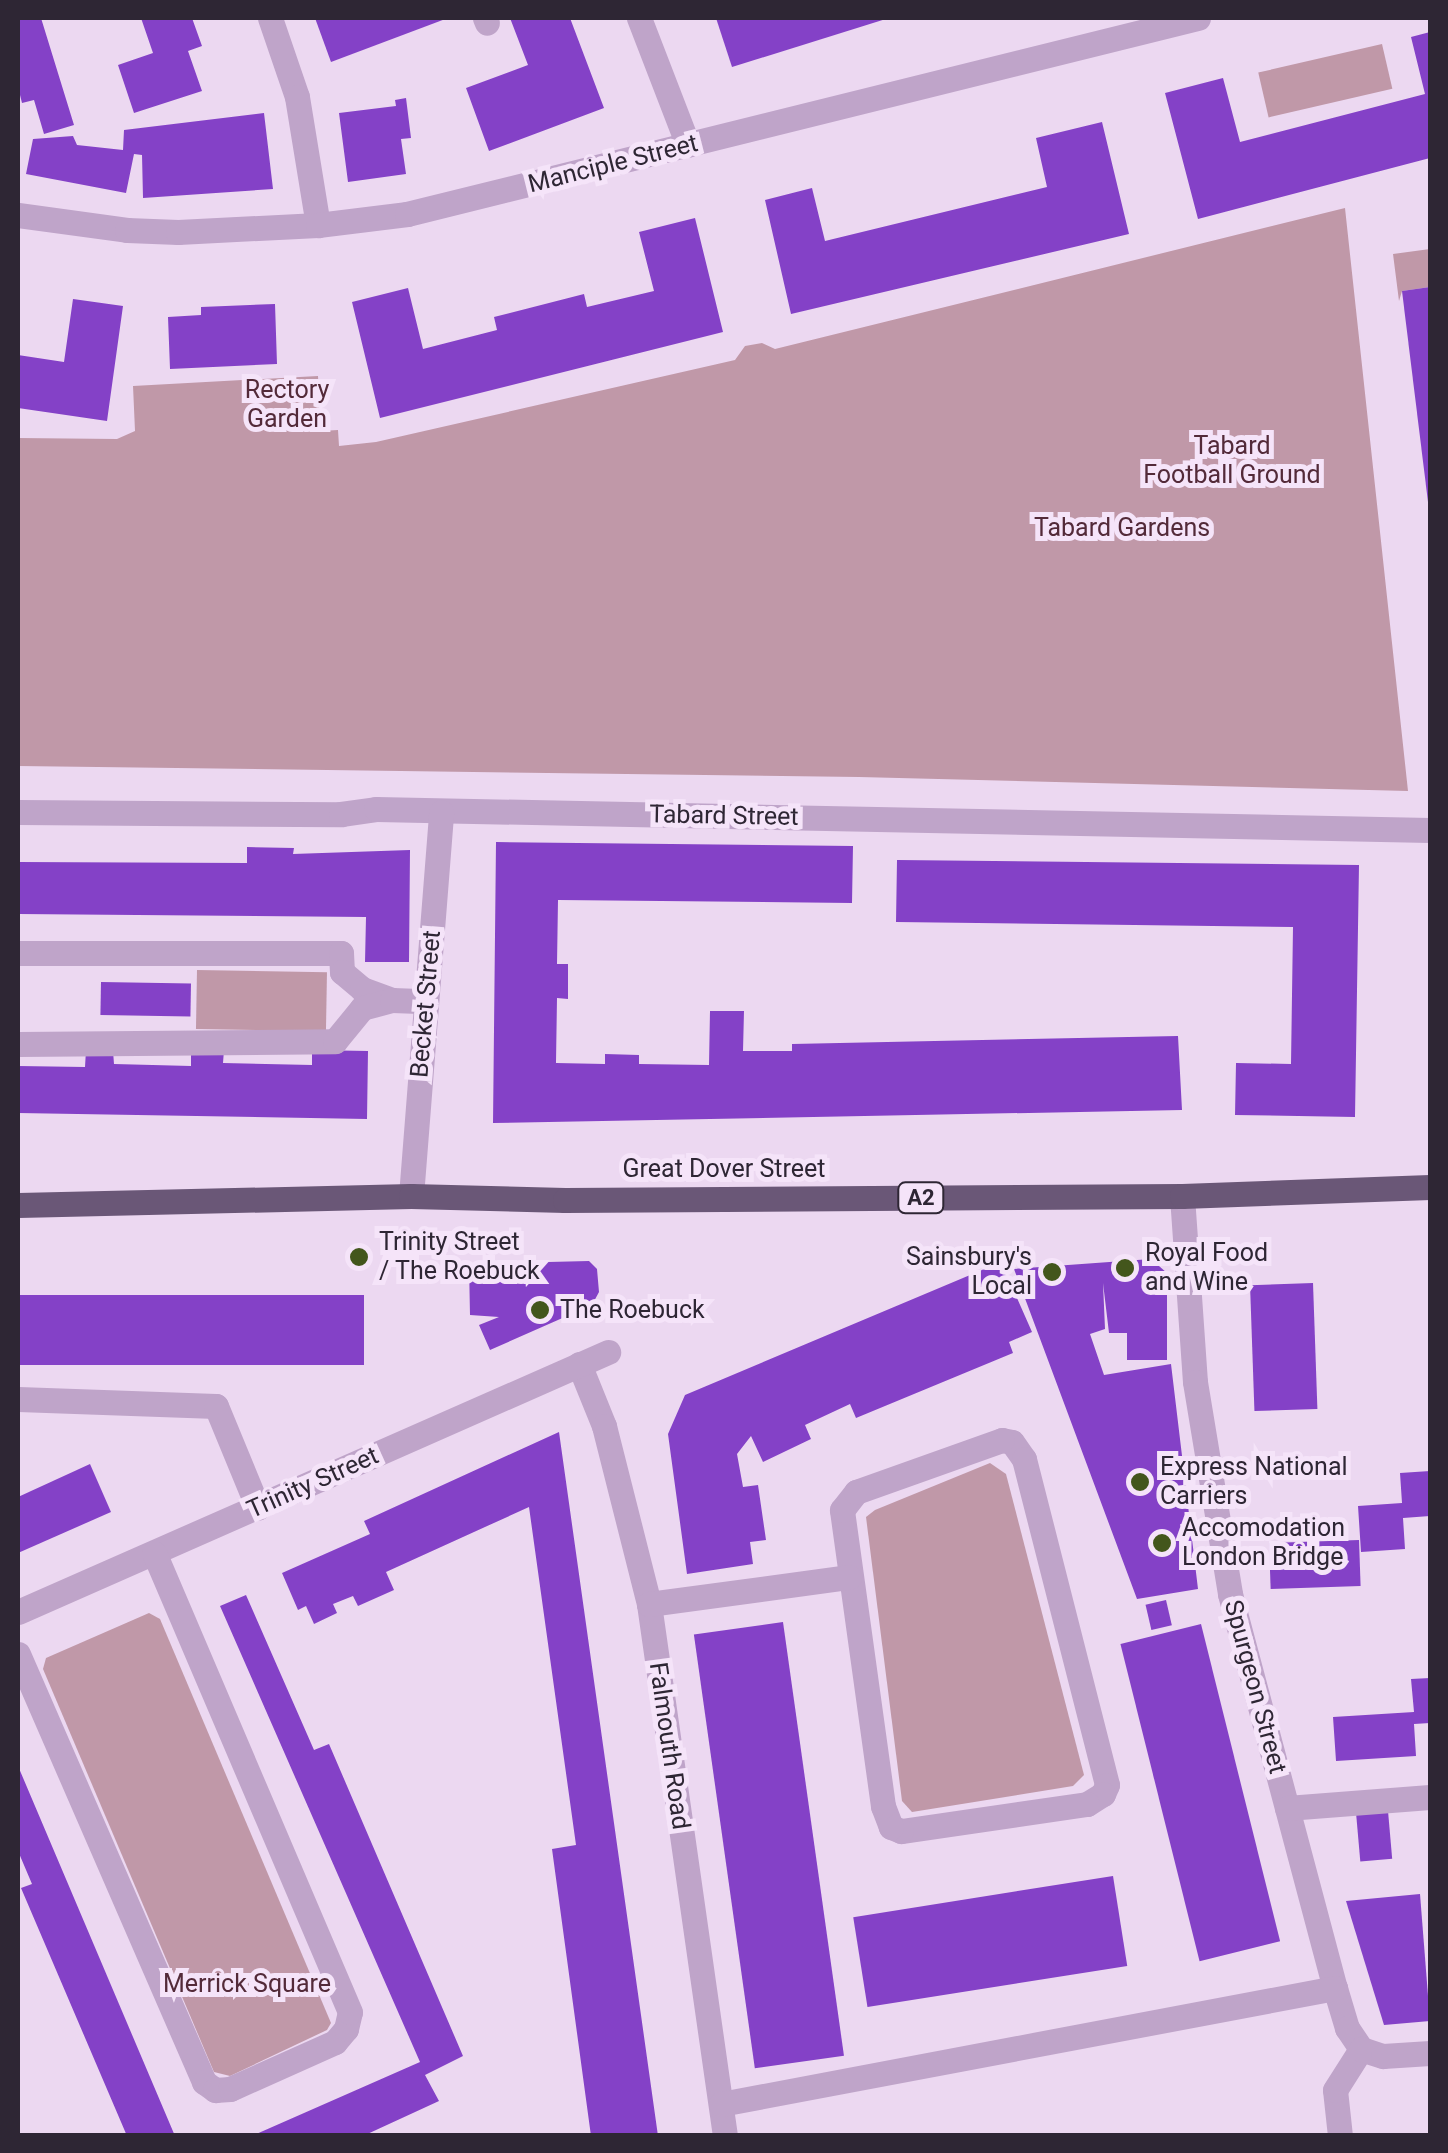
<!DOCTYPE html>
<html>
<head>
<meta charset="utf-8">
<style>
  body { margin:0 }
  #map { position:relative; width:1448px; height:2153px; overflow:hidden; background:#ecd8f1; font-family:Roboto,sans-serif }
  div>[style] { position:absolute }
  .green>* { inset:0; background:#c098a8; transform-origin:0 0 }
  .building>* { inset:0; background:#8441c7; transform-origin:0 0 }
  .minor>* { height:25px; margin:-12.5px; padding:0 12.5px; transform-origin:12.5px; border-radius:12.5px; background:#bfa4c9 }
  .major>* { height:25px; margin:-12.5px; padding:0 12.5px; transform-origin:12.5px; border-radius:12.5px; background:#6a5777 }
  .dots>* { width:28px; height:28px; translate:-50% -50%; box-sizing:border-box; border:5px solid #f5e4f9; border-radius:50% }
  span { translate:-50% -50%; white-space:nowrap; text-align:center; line-height:1.15; -webkit-text-stroke:10px #f5e4f9; paint-order:stroke }
  .shield-label span { padding:2px 8px; background:#f5e4f9; border:2px solid; border-radius:8px; -webkit-text-stroke-width:0 }
  .shield-label { font-size:22px; color:#2e2634; font-weight:700 }
  .street-label { font-size:25px; color:#2e2634 }
  .park-label { font-size:25px; color:#532a39 }
  .poi-label { font-size:25px; color:#2e2634 }
  .left { translate:0 -50%; text-align:left }
  .right { translate:-100% -50%; text-align:right }
  .frame { position:absolute; inset:0; border:20px solid #2e2634; pointer-events:none }
</style>
</head>
<body>
<div id="map">
  <div class="green">
    <i style="left:1382px;top:44px;width:46px;height:127px;rotate:77deg"></i>
    <i style="clip-path:polygon(1345px 208px,1408px 791px,859px 777px,18px 766px,18px 438px,117px 439px,135px 431px,133px 386px,318px 376px,321px 431px,338px 430px,339px 446px,376px 442px,735px 360px,745px 346px,762px 343px,775px 349px)"></i>
    <i style="clip-path:polygon(1430px 249px,1430px 287px,1402px 291px,1399px 301px,1393px 254px)"></i>
    <i style="left:197px;top:970px;width:130px;height:59px;rotate:1deg"></i>
    <i style="clip-path:polygon(990px 1463px,1006px 1474px,1084px 1775px,1073px 1786px,912px 1812px,902px 1801px,866px 1517px,875px 1510px)"></i>
    <i style="clip-path:polygon(149px 1613px,160px 1619px,331px 2023px,327px 2030px,230px 2076px,214px 2072px,43px 1669px,46px 1658px)"></i>
  </div>
  <div class="building">
    <i style="clip-path:polygon(18px 18px,41px 18px,74px 125px,44px 134px,34px 100px,22px 103px,18px 87px)"></i>
    <i style="clip-path:polygon(141px 18px,192px 18px,202px 46px,188px 51px,202px 91px,134px 113px,118px 65px,153px 53px)"></i>
    <i style="clip-path:polygon(315px 18px,448px 18px,331px 62px)"></i>
    <i style="clip-path:polygon(510px 18px,570px 18px,604px 108px,489px 151px,466px 88px,528px 65px)"></i>
    <i style="clip-path:polygon(716px 18px,889px 18px,732px 67px)"></i>
    <i style="clip-path:polygon(1430px 32px,1430px 158px,1198px 219px,1165px 93px,1223px 78px,1240px 142px,1425px 94px,1411px 37px)"></i>
    <i style="clip-path:polygon(406px 98px,411px 138px,401px 139px,406px 174px,348px 182px,339px 113px,396px 106px,395px 100px)"></i>
    <i style="clip-path:polygon(264px 113px,273px 189px,143px 198px,142px 155px,134px 154px,126px 193px,26px 174px,33px 139px,73px 136px,77px 145px,123px 150px,124px 130px)"></i>
    <i style="clip-path:polygon(1102px 122px,1129px 234px,791px 314px,765px 200px,812px 188px,825px 241px,1047px 187px,1036px 138px)"></i>
    <i style="clip-path:polygon(695px 218px,723px 332px,380px 418px,352px 302px,408px 288px,423px 349px,497px 330px,494px 317px,584px 294px,587px 307px,654px 291px,639px 232px)"></i>
    <i style="clip-path:polygon(1430px 287px,1430px 501px,1428px 502px,1402px 291px)"></i>
    <i style="clip-path:polygon(73px 299px,123px 306px,107px 421px,18px 408px,18px 355px,64px 362px)"></i>
    <i style="clip-path:polygon(275px 304px,277px 364px,170px 369px,168px 317px,201px 315px,201px 307px)"></i>
    <i style="clip-path:polygon(496px 842px,853px 846px,852px 903px,558px 900px,557px 964px,568px 964px,568px 999px,557px 998px,556px 1063px,605px 1064px,605px 1054px,639px 1055px,639px 1064px,709px 1065px,710px 1011px,744px 1011px,743px 1051px,792px 1051px,792px 1044px,1178px 1036px,1182px 1110px,493px 1123px)"></i>
    <i style="clip-path:polygon(247px 847px,294px 848px,293px 854px,410px 850px,409px 962px,365px 962px,366px 917px,18px 914px,18px 862px,247px 863px)"></i>
    <i style="clip-path:polygon(897px 860px,1359px 865px,1355px 1117px,1235px 1115px,1236px 1063px,1291px 1064px,1293px 927px,896px 922px)"></i>
    <i style="left:101px;top:982px;width:90px;height:33px;rotate:1deg"></i>
    <i style="clip-path:polygon(86px 1050px,113px 1051px,114px 1064px,191px 1066px,191px 1051px,224px 1050px,223px 1063px,312px 1065px,312px 1050px,368px 1051px,367px 1119px,18px 1113px,18px 1066px,85px 1067px)"></i>
    <i style="clip-path:polygon(1151px 1259px,1167px 1273px,1167px 1360px,1127px 1360px,1127px 1333px,1109px 1333px,1103px 1283px,1105px 1329px,1090px 1334px,1104px 1375px,1171px 1364px,1198px 1589px,1137px 1599px,1014px 1269px)"></i>
    <i style="clip-path:polygon(589px 1261px,597px 1269px,599px 1292px,592px 1305px,490px 1350px,479px 1325px,499px 1317px,470px 1315px,469px 1264px)"></i>
    <i style="clip-path:polygon(1001px 1262px,1032px 1332px,1009px 1342px,1013px 1353px,856px 1418px,850px 1404px,805px 1425px,811px 1439px,763px 1462px,751px 1436px,737px 1454px,743px 1487px,758px 1485px,766px 1540px,750px 1542px,753px 1564px,687px 1574px,668px 1434px,685px 1395px)"></i>
    <i style="left:1313px;top:1283px;width:126px;height:63px;rotate:88deg"></i>
    <i style="left:18px;top:1295px;width:346px;height:70px"></i>
    <i style="clip-path:polygon(559px 1432px,658px 2136px,591px 2136px,552px 1849px,576px 1845px,529px 1507px,386px 1572px,394px 1590px,358px 1606px,353px 1596px,333px 1604px,337px 1613px,314px 1624px,306px 1606px,298px 1610px,282px 1573px,370px 1534px,364px 1521px)"></i>
    <i style="clip-path:polygon(90px 1464px,111px 1512px,18px 1553px,18px 1497px)"></i>
    <i style="clip-path:polygon(1430px 1471px,1430px 1516px,1403px 1518px,1405px 1549px,1361px 1552px,1358px 1506px,1402px 1503px,1400px 1473px)"></i>
    <i style="left:1359px;top:1540px;width:46px;height:90px;rotate:88deg"></i>
    <i style="clip-path:polygon(246px 1595px,314px 1750px,329px 1744px,463px 2056px,425px 2075px,439px 2101px,363px 2136px,252px 2136px,420px 2062px,220px 1606px)"></i>
    <i style="left:1166px;top:1600px;width:26px;height:21px;rotate:77deg"></i>
    <i style="left:783px;top:1622px;width:438px;height:90px;rotate:82deg"></i>
    <i style="left:1201px;top:1624px;width:327px;height:83px;rotate:76deg"></i>
    <i style="clip-path:polygon(1430px 1678px,1430px 1723px,1414px 1724px,1416px 1756px,1336px 1761px,1333px 1717px,1414px 1712px,1411px 1679px)"></i>
    <i style="clip-path:polygon(18px 1766px,175px 2136px,127px 2136px,21px 1888px,32px 1884px,18px 1851px)"></i>
    <i style="left:1388px;top:1811px;width:48px;height:32px;rotate:85deg"></i>
    <i style="left:1113px;top:1876px;width:91px;height:263px;rotate:81deg"></i>
    <i style="clip-path:polygon(1420px 1894px,1430px 2021px,1384px 2025px,1346px 1901px)"></i>
  </div>
  <div class="minor">
    <i style="left:270px;top:18px;width:83px;rotate:71.1deg"></i>
    <i style="left:297px;top:97px;width:130px;rotate:80.7deg"></i>
    <i style="left:485px;top:18px;width:5px;rotate:68deg"></i>
    <i style="left:639px;top:18px;width:136px;rotate:68.9deg"></i>
    <i style="left:18px;top:215px;width:110px;rotate:7.8deg"></i>
    <i style="left:127px;top:230px;width:51px;rotate:2.2deg"></i>
    <i style="left:178px;top:232px;width:140px;rotate:-2.9deg"></i>
    <i style="left:318px;top:225px;width:90px;rotate:-7deg"></i>
    <i style="left:407px;top:214px;width:815px;rotate:-13.92deg"></i>
    <i style="left:18px;top:812px;width:323px;rotate:0.4deg"></i>
    <i style="left:341px;top:814px;width:35px;rotate:-8deg"></i>
    <i style="left:376px;top:809px;width:1054px;rotate:1.14deg"></i>
    <i style="left:18px;top:953px;width:323px"></i>
    <i style="left:341px;top:953px;width:19px;rotate:87deg"></i>
    <i style="left:342px;top:972px;width:26px;rotate:40deg"></i>
    <i style="left:362px;top:989px;width:32px;rotate:20deg"></i>
    <i style="left:18px;top:1044px;width:317px;rotate:-0.5deg"></i>
    <i style="left:335px;top:1041px;width:43px;rotate:-50.7deg"></i>
    <i style="left:362px;top:1008px;width:31px;rotate:-15deg"></i>
    <i style="left:392px;top:1000px;width:34px;rotate:2deg"></i>
    <i style="left:411px;top:1196px;width:385px;rotate:-85.5deg"></i>
    <i style="left:1182px;top:1196px;width:186px;rotate:86deg"></i>
    <i style="left:1195px;top:1382px;width:215px;rotate:80.6deg"></i>
    <i style="left:1230px;top:1594px;width:408px;rotate:75.1deg"></i>
    <i style="left:1335px;top:1988px;width:42px;rotate:73.3deg"></i>
    <i style="left:1347px;top:2028px;width:25px;rotate:56deg"></i>
    <i style="left:579px;top:1364px;width:67px;rotate:68deg"></i>
    <i style="left:604px;top:1426px;width:184px;rotate:75.8deg"></i>
    <i style="left:649px;top:1604px;width:537px;rotate:81.87deg"></i>
    <i style="left:18px;top:1399px;width:198px;rotate:2deg"></i>
    <i style="left:216px;top:1406px;width:110px;rotate:67.6deg"></i>
    <i style="left:1002px;top:1440px;width:10px;rotate:11deg"></i>
    <i style="left:1012px;top:1442px;width:21px;rotate:55deg"></i>
    <i style="left:1024px;top:1459px;width:336px;rotate:75.7deg"></i>
    <i style="left:1107px;top:1785px;width:10px;rotate:114deg"></i>
    <i style="left:1103px;top:1794px;width:19px;rotate:148deg"></i>
    <i style="left:1087px;top:1804px;width:188px;rotate:171.7deg"></i>
    <i style="left:901px;top:1831px;width:11px;rotate:-158deg"></i>
    <i style="left:891px;top:1827px;width:22px;rotate:-111deg"></i>
    <i style="left:883px;top:1806px;width:299px;rotate:-97.9deg"></i>
    <i style="left:842px;top:1510px;width:23px;rotate:-52deg"></i>
    <i style="left:856px;top:1492px;width:155px;rotate:-19.6deg"></i>
    <i style="left:649px;top:1604px;width:202px;rotate:-7.7deg"></i>
    <i style="left:18px;top:1612px;width:645px;rotate:-23.78deg"></i>
    <i style="left:18px;top:1654px;width:467px;rotate:66.5deg"></i>
    <i style="left:204px;top:2082px;width:14px;rotate:36deg"></i>
    <i style="left:215px;top:2090px;width:15px;rotate:-4deg"></i>
    <i style="left:230px;top:2089px;width:115px;rotate:-24.1deg"></i>
    <i style="left:335px;top:2042px;width:17px;rotate:-50deg"></i>
    <i style="left:346px;top:2029px;width:17px;rotate:-77deg"></i>
    <i style="left:350px;top:2012px;width:499px;rotate:-113.1deg"></i>
    <i style="left:1287px;top:1808px;width:143px;rotate:-4.4deg"></i>
    <i style="left:721px;top:2104px;width:625px;rotate:-10.7deg"></i>
    <i style="left:1340px;top:2136px;width:46px;rotate:-96.2deg"></i>
    <i style="left:1335px;top:2090px;width:49px;rotate:-57.6deg"></i>
    <i style="left:1361px;top:2049px;width:23px;rotate:18deg"></i>
    <i style="left:1383px;top:2056px;width:47px;rotate:-3.7deg"></i>
  </div>
  <div class="major">
    <i style="left:18px;top:1205px;width:393px;rotate:-1.3deg"></i>
    <i style="left:411px;top:1196px;width:154px;rotate:1.5deg"></i>
    <i style="left:565px;top:1200px;width:617px;rotate:-0.37deg"></i>
    <i style="left:1182px;top:1196px;width:248px;rotate:-2.1deg"></i>
  </div>
  <div class="dots">
    <i style="left:359px;top:1257px;background:#43561c"></i>
    <i style="left:1125px;top:1268px;background:#43561c"></i>
    <i style="left:1052px;top:1272px;background:#43561c"></i>
    <i style="left:540px;top:1310px;background:#43561c"></i>
    <i style="left:1140px;top:1482px;background:#43561c"></i>
    <i style="left:1162px;top:1543px;background:#43561c"></i>
  </div>
  <div class="shield-label">
    <span style="left:921px;top:1198px">A2</span>
  </div>
  <div class="street-label">
    <span style="left:613px;top:164px;rotate:-14deg">Manciple Street</span>
    <span style="left:724px;top:816px;rotate:1deg">Tabard Street</span>
    <span style="left:426px;top:1004px;rotate:-85deg">Becket Street</span>
    <span style="left:724px;top:1169px">Great Dover Street</span>
    <span style="left:313px;top:1483px;rotate:-24deg">Trinity Street</span>
    <span style="left:1255px;top:1687px;rotate:75deg">Spurgeon Street</span>
    <span style="left:669px;top:1746px;rotate:82deg">Falmouth Road</span>
  </div>
  <div class="park-label">
    <span style="left:287px;top:405px">Rectory<br>Garden</span>
    <span style="left:1232px;top:461px">Tabard<br>Football Ground</span>
    <span style="left:1122px;top:528px">Tabard Gardens</span>
    <span style="left:247px;top:1984px">Merrick Square</span>
  </div>
  <div class="poi-label">
    <span class="left" style="left:379px;top:1257px">Trinity Street<br>/ The Roebuck</span>
    <span class="left" style="left:1145px;top:1268px">Royal Food<br>and Wine</span>
    <span class="right" style="left:1032px;top:1272px">Sainsbury's<br>Local</span>
    <span class="left" style="left:560px;top:1310px">The Roebuck</span>
    <span class="left" style="left:1160px;top:1482px">Express National<br>Carriers</span>
    <span class="left" style="left:1182px;top:1543px">Accomodation<br>London Bridge</span>
  </div>
  <div class="frame"></div>
</div>
</body>
</html>
